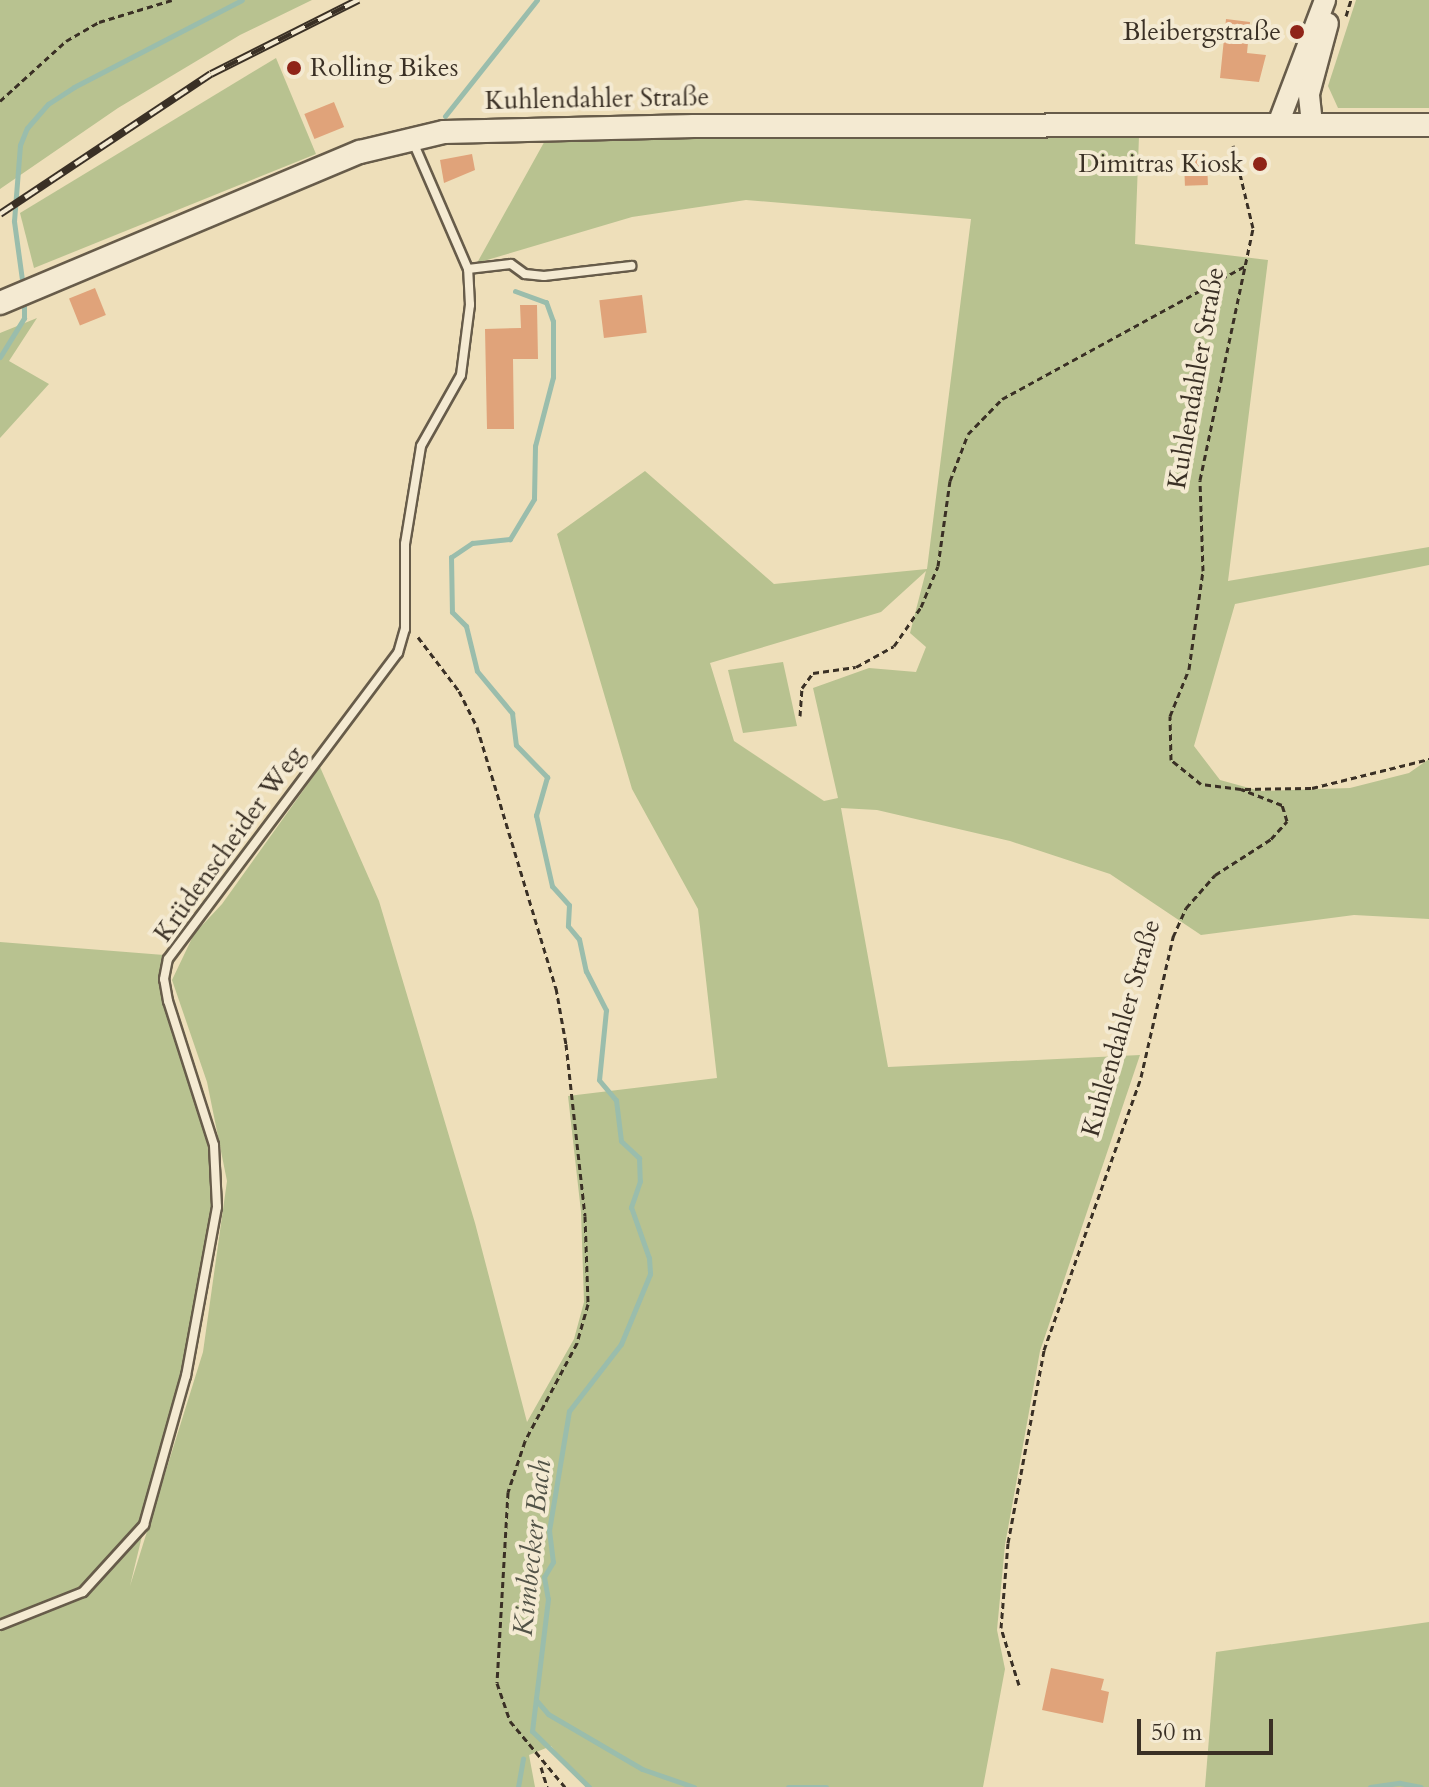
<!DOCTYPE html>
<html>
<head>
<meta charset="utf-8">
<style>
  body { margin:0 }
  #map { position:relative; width:1429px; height:1787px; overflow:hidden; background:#eedfba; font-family:Cardo,serif }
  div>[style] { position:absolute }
  .green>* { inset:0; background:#b8c290 }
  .stream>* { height:5px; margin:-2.5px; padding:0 2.5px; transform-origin:2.5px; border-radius:2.5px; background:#9abdac }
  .building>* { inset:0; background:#e0a37a; transform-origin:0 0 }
  .path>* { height:3px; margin-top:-1.5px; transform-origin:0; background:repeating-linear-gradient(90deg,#3a3025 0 6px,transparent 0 10px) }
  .roads { filter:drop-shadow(2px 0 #675c4a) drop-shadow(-2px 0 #675c4a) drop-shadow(0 2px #675c4a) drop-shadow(0 -2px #675c4a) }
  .service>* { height:8px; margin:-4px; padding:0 4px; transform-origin:4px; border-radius:4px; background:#f4ead2 }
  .tertiary>* { height:20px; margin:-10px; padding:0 10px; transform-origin:10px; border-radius:10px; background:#f4ead2 }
  .secondary>* { height:22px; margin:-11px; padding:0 11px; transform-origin:11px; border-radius:11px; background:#f4ead2 }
  .rail>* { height:8px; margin-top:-4px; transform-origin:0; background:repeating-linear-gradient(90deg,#f4ead2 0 15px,#3a3025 0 30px); box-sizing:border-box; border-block:2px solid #3a3025 }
  .dots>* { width:22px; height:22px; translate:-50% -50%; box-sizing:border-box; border:4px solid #f4ead2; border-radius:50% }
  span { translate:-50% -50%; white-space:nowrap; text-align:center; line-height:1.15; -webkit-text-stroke:8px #f4ead2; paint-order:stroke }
  .poi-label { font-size:26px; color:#3a3025 }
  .right { translate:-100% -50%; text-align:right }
  .left { translate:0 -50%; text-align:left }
  .street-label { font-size:26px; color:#3a3025 }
  .water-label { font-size:28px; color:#525347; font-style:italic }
  .scale { position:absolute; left:1137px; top:1719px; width:136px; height:36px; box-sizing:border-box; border:4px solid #3a3025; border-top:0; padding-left:10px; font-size:24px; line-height:28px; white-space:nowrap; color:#3a3025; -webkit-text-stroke:6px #f4ead2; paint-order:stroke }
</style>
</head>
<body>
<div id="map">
  <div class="green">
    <i style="clip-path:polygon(0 0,312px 0,240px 35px,118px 108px,0 189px)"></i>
    <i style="clip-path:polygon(1356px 0,1429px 0,1429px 108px,1338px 108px,1328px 86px)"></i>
    <i style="clip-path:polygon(276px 58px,316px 154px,34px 268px,20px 213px)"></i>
    <i style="clip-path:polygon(evenodd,860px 133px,1139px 136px,1135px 244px,1268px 260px,1228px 581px,1429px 547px,1429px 565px,1235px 604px,1194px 746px,1220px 780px,1260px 791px,1350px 788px,1409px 773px,1429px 759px,1429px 919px,1354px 915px,1201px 935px,1110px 874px,1010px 841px,877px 810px,841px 808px,888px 1067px,1140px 1055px,1040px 1351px,1005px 1545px,997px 1630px,1005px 1669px,983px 1787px,586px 1787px,551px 1746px,529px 1755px,535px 1787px,0 1787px,0 942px,164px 955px,159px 977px,162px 1000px,209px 1147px,214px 1214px,201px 1291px,130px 1586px,203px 1352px,227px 1181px,207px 1082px,172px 980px,194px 934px,222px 904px,320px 767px,379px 901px,475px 1223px,527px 1422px,574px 1339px,584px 1302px,581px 1212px,568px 1096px,717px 1078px,698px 909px,632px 789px,557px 534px,645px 471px,774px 584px,927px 569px,971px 219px,746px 200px,632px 217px,477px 263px,547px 137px,860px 133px,926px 571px,910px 633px,926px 647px,916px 672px,869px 668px,813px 688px,838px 798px,824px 801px,734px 741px,710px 663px,881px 612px,926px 571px)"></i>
    <i style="clip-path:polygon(37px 318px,9px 361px,49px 384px,0 438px,0 333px)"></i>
    <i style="clip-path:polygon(783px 662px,797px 726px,743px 733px,728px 670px)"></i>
    <i style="clip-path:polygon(1429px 1622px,1429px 1787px,1205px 1787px,1216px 1652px)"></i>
  </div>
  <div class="stream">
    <i style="left:445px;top:116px;width:148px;rotate:-51.6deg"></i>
    <i style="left:23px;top:287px;width:67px;rotate:-97.8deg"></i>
    <i style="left:14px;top:221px;width:76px;rotate:-85.5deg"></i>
    <i style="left:20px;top:145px;width:18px;rotate:-68deg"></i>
    <i style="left:27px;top:128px;width:32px;rotate:-49deg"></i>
    <i style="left:48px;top:104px;width:31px;rotate:-33deg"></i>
    <i style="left:74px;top:87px;width:189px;rotate:-27.4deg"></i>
    <i style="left:515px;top:291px;width:33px;rotate:20deg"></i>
    <i style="left:546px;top:302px;width:20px;rotate:70deg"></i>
    <i style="left:553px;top:321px;width:56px;rotate:90deg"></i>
    <i style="left:553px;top:377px;width:71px;rotate:104.6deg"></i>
    <i style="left:535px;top:446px;width:53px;rotate:91.1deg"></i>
    <i style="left:534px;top:499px;width:47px;rotate:121deg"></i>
    <i style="left:510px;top:539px;width:38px;rotate:174deg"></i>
    <i style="left:472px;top:543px;width:25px;rotate:146deg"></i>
    <i style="left:451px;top:557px;width:55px;rotate:89deg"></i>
    <i style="left:452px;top:612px;width:20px;rotate:45deg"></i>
    <i style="left:466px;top:626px;width:46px;rotate:76.3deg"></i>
    <i style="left:477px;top:671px;width:55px;rotate:50.2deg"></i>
    <i style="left:512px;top:713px;width:32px;rotate:83deg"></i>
    <i style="left:516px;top:745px;width:45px;rotate:45.9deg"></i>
    <i style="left:547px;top:777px;width:40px;rotate:106deg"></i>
    <i style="left:536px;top:815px;width:73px;rotate:77.3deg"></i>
    <i style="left:552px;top:886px;width:25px;rotate:48deg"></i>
    <i style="left:569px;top:905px;width:21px;rotate:93deg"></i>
    <i style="left:568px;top:926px;width:17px;rotate:50deg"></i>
    <i style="left:579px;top:939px;width:33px;rotate:78deg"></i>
    <i style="left:586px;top:971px;width:44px;rotate:62.9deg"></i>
    <i style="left:606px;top:1010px;width:70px;rotate:95.7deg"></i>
    <i style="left:599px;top:1080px;width:26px;rotate:50deg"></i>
    <i style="left:616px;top:1100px;width:41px;rotate:83deg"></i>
    <i style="left:621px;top:1141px;width:25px;rotate:43deg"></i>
    <i style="left:639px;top:1158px;width:23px;rotate:88deg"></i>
    <i style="left:640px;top:1181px;width:28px;rotate:109deg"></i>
    <i style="left:631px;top:1207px;width:54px;rotate:70.6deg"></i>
    <i style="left:649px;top:1258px;width:16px;rotate:86deg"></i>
    <i style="left:650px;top:1274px;width:76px;rotate:112.5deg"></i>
    <i style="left:621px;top:1344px;width:85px;rotate:127.8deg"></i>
    <i style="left:569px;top:1411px;width:121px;rotate:99.5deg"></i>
    <i style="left:549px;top:1530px;width:32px;rotate:83deg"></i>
    <i style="left:553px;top:1562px;width:17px;rotate:121deg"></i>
    <i style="left:544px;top:1577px;width:22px;rotate:80deg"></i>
    <i style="left:548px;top:1599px;width:133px;rotate:96.9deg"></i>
    <i style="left:532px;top:1731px;width:80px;rotate:44.5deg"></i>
    <i style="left:0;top:357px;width:46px;rotate:-58.4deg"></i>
    <i style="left:24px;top:318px;width:17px;rotate:-90deg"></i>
    <i style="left:536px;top:1700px;width:18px;rotate:49deg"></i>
    <i style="left:548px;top:1714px;width:109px;rotate:30.3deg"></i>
    <i style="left:642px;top:1769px;width:55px;rotate:19.1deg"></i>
    <i style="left:518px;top:1787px;width:29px;rotate:-80deg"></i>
    <i style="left:788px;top:1787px;width:38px"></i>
    <i style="left:1370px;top:1787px;width:30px;rotate:-8deg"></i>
    <i style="left:1400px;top:1783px;width:21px;rotate:11deg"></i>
  </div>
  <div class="building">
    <i style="clip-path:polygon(1226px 19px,1250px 22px,1247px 53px,1266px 55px,1259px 82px,1220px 78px)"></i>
    <i style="left:334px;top:102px;width:27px;height:32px;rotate:68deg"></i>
    <i style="clip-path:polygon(472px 154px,475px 170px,444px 183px,440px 160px)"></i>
    <i style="left:1207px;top:159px;width:26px;height:23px;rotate:88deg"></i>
    <i style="left:95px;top:288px;width:29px;height:28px;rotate:68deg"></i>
    <i style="left:642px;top:295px;width:38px;height:43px;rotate:83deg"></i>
    <i style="clip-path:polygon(520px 305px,537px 305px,538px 359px,513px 359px,514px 429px,487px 429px,485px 329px,521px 328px)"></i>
    <i style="clip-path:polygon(1051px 1668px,1104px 1679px,1101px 1690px,1109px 1692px,1103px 1723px,1042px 1710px)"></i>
  </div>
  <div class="path">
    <i style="left:1346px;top:16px;width:17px;rotate:-73deg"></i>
    <i style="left:0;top:101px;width:89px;rotate:-42.3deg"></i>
    <i style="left:66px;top:41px;width:38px;rotate:-30deg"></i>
    <i style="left:99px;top:22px;width:76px;rotate:-16.8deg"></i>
    <i style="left:418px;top:637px;width:68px;rotate:52.8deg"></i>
    <i style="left:459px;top:691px;width:40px;rotate:63.4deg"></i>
    <i style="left:477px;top:727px;width:273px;rotate:73.2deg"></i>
    <i style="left:556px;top:988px;width:57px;rotate:79.9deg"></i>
    <i style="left:566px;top:1044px;width:173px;rotate:83.7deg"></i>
    <i style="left:585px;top:1216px;width:88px;rotate:88deg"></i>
    <i style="left:588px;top:1304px;width:41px;rotate:105.8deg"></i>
    <i style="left:577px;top:1343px;width:111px;rotate:118deg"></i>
    <i style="left:525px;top:1441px;width:54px;rotate:108.4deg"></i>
    <i style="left:508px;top:1492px;width:191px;rotate:93.3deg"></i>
    <i style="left:497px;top:1683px;width:40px;rotate:71.1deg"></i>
    <i style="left:510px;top:1721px;width:86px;rotate:50.2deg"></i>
    <i style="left:800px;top:716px;width:28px;rotate:-86deg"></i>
    <i style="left:802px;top:688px;width:19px;rotate:-54deg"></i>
    <i style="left:813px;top:673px;width:43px;rotate:-7.9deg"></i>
    <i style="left:856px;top:667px;width:43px;rotate:-28.9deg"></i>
    <i style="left:894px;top:646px;width:47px;rotate:-55.3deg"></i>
    <i style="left:921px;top:607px;width:44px;rotate:-67.5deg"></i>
    <i style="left:938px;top:566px;width:86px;rotate:-82deg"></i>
    <i style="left:950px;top:481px;width:50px;rotate:-69deg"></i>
    <i style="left:968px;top:434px;width:49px;rotate:-45.8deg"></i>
    <i style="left:1002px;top:399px;width:277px;rotate:-28.7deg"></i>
    <i style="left:1245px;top:789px;width:67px;rotate:-0.9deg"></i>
    <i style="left:1312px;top:788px;width:121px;rotate:-13.9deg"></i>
    <i style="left:1019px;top:1685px;width:60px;rotate:-107.5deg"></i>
    <i style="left:1001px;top:1628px;width:85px;rotate:-85.3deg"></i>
    <i style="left:1008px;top:1543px;width:196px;rotate:-79.4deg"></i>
    <i style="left:1044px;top:1350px;width:290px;rotate:-70.4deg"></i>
    <i style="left:1141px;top:1077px;width:144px;rotate:-77.1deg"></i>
    <i style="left:1173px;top:937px;width:32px;rotate:-66deg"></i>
    <i style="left:1186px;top:908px;width:44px;rotate:-48.7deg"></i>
    <i style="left:1215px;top:875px;width:67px;rotate:-32.7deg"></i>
    <i style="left:1271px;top:839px;width:24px;rotate:-48deg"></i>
    <i style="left:1287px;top:821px;width:17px;rotate:-107deg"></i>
    <i style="left:1282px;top:805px;width:44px;rotate:-158.7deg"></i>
    <i style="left:1241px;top:789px;width:40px;rotate:-172.9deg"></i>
    <i style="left:1201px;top:784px;width:38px;rotate:-141deg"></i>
    <i style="left:1171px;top:760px;width:44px;rotate:-91.3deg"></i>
    <i style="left:1170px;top:716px;width:51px;rotate:-68deg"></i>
    <i style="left:1189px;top:669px;width:99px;rotate:-81.9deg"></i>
    <i style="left:1203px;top:571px;width:91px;rotate:-91.9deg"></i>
    <i style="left:1200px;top:480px;width:258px;rotate:-78.1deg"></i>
    <i style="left:1253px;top:228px;width:85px;rotate:-103.5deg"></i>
    <i style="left:541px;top:1767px;width:21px;rotate:73deg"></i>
  </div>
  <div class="roads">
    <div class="service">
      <i style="left:468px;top:269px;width:43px;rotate:-6.6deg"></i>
      <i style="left:511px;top:264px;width:17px;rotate:36deg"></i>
      <i style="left:525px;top:274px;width:19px;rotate:6deg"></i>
      <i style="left:544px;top:276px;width:88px;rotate:-6.6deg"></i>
      <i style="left:0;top:1625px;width:89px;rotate:-21.7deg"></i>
      <i style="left:83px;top:1592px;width:91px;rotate:-47.7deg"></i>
      <i style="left:144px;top:1525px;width:155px;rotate:-74.3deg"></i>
      <i style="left:186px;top:1376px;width:172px;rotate:-79.6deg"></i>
      <i style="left:217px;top:1207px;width:62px;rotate:-92.8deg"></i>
      <i style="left:214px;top:1145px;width:151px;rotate:-107.7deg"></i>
      <i style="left:168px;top:1001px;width:22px;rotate:-100deg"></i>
      <i style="left:164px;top:979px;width:20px;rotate:-79deg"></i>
      <i style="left:168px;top:959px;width:383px;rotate:-53.1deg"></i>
      <i style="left:398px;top:653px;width:25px;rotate:-74deg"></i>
      <i style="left:405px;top:629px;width:85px;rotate:-90deg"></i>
      <i style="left:405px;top:544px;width:99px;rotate:-80.7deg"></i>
      <i style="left:421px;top:446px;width:81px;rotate:-60.6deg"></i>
      <i style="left:461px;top:375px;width:71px;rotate:-82.7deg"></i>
      <i style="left:470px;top:305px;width:36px;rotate:-93deg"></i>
      <i style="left:468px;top:269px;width:138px;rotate:-113.4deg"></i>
    </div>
    <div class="tertiary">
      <i style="left:1278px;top:124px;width:133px;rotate:-69.2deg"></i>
      <i style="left:1312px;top:124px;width:30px;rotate:-96deg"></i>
      <i style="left:1309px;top:94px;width:73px;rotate:-75deg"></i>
    </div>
    <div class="secondary">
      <i style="left:0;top:303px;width:390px;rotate:-22.8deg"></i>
      <i style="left:360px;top:152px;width:86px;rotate:-13.4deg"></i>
      <i style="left:444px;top:132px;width:250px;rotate:-1.4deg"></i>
      <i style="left:694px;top:126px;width:735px;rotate:-0.08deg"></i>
    </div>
  </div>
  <div class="rail">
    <i style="left:0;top:214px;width:253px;rotate:-33.6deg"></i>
    <i style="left:211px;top:74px;width:165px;rotate:-26.7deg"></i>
  </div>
  <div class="dots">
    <i style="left:1297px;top:32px;background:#8f2418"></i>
    <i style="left:294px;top:68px;background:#8f2418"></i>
    <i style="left:1260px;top:164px;background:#8f2418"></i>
  </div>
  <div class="poi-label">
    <span class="right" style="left:1281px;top:32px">Bleibergstraße</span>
    <span class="left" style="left:310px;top:68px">Rolling Bikes</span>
    <span class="right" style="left:1244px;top:164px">Dimitras Kiosk</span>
  </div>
  <div class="street-label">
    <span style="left:597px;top:99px;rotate:-1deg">Kuhlendahler Straße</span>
    <span style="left:1196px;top:378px;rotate:-80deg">Kuhlendahler Straße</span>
    <span style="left:229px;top:844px;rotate:-54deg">Krüdenscheider Weg</span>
    <span style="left:1121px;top:1028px;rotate:-74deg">Kuhlendahler Straße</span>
  </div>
  <div class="water-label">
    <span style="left:532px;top:1548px;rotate:-84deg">Kimbecker Bach</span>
  </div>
  <div class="scale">50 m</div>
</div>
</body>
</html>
